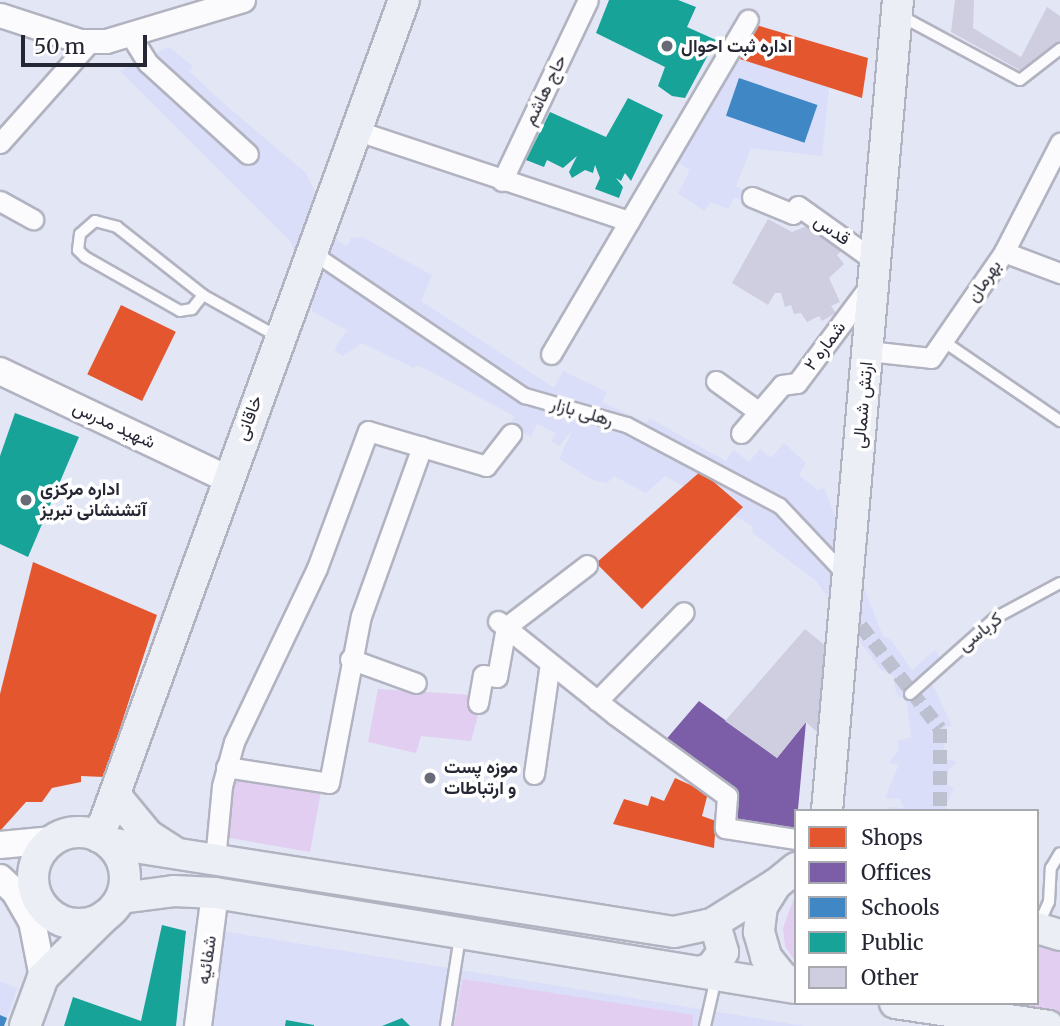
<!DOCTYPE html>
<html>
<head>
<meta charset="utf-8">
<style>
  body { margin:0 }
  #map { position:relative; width:1060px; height:1026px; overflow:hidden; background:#e3e6f5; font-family:Merriweather,Vazirmatn,serif }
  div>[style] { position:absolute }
  .built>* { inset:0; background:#dbdef8 }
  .green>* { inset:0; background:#e1cef0; transform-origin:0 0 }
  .shops>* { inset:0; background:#e4572e; transform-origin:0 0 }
  .offices>* { inset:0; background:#7b5ea7 }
  .schools>* { inset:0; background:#3f88c5; transform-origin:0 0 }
  .public>* { inset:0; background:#17a398 }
  .building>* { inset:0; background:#cfcde0 }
  .pedestrian-tunnel>* { height:14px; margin-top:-7px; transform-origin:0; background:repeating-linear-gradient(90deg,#bdc0ce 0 14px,transparent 0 21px) }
  .roads { filter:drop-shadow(2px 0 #b2b3c0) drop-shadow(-2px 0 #b2b3c0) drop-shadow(0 2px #b2b3c0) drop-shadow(0 -2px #b2b3c0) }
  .service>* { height:10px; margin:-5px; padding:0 5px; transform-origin:5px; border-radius:5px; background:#fbfbfe }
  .pedestrian>* { height:14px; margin:-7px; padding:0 7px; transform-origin:7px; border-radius:7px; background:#fbfbfe }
  .minor>* { height:19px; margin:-9.5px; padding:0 9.5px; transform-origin:9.5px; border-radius:9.5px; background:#fbfbfe }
  .tertiary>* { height:23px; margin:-11.5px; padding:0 11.5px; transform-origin:11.5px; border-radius:11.5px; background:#fbfbfe }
  .secondary>* { height:26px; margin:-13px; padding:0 13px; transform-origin:13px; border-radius:13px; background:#fbfbfe }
  .primary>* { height:30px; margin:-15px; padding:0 15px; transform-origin:15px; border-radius:15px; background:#ebeef5 }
  .primary>.ring { margin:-15px; padding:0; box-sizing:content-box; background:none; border:30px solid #ebeef5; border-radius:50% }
  .dots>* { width:19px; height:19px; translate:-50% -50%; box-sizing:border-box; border:4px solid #fff; border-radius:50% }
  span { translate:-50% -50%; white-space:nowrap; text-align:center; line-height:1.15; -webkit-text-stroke:7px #fff; paint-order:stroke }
  .poi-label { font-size:18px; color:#262734; font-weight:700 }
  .left { translate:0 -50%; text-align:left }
  .street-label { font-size:18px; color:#262734 }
  .legend { position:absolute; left:794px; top:809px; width:245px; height:196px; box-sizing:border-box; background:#fff; border:2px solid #a8a9ae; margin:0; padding:9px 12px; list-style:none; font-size:21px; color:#262734 }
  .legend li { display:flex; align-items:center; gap:14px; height:35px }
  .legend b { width:35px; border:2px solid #a8a9ae }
  .scale { position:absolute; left:21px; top:35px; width:126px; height:32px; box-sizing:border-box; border:4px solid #262734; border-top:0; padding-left:9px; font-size:21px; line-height:24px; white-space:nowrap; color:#262734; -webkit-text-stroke:5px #fff; paint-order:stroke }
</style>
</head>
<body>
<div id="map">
  <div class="built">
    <i style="clip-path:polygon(169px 47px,193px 66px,189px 71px,221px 101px,306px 173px,338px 241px,347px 246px,351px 238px,362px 237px,432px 275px,421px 301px,554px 388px,563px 371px,607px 392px,602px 402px,647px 423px,649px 418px,726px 461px,734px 450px,749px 462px,760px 449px,771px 458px,784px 443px,806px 463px,799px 475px,818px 490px,824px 488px,883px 636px,890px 639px,912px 670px,935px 650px,945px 665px,930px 679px,952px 726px,945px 727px,944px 758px,957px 762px,949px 769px,947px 785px,954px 788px,945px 807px,951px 811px,888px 811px,889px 807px,904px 808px,900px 799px,885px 798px,899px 764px,889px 763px,899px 749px,898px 741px,911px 737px,907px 702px,896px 693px,893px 676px,880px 669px,816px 581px,753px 533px,752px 526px,665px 476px,646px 493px,614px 476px,607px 483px,593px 480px,559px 459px,573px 429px,559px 446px,551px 441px,556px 433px,537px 424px,531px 437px,510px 425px,514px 416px,426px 369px,416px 365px,414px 368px,362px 343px,343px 356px,334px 350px,347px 330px,313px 312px,291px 242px,120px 71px)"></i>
    <i style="clip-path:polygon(731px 56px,829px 87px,822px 156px,751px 148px,736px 186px,750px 194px,746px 202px,734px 197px,728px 209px,711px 202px,704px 211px,678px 193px,690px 170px,673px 159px)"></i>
    <i style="clip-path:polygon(216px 930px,804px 1026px,207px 1026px)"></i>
    <i style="clip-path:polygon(0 981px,17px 988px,7px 1018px,0 1015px)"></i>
  </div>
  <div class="green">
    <i style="clip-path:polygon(378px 689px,473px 695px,478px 715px,471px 741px,421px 736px,416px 753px,368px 742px)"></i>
    <i style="left:237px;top:760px;width:88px;height:78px;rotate:10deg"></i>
    <i style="clip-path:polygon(796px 893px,796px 963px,785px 946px,783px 928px)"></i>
    <i style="clip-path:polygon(1037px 944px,1060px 952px,1060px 1016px,985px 1003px,1037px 1003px)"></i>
    <i style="clip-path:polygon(463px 979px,693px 1015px,693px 1026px,454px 1026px)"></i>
  </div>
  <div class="shops">
    <i style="clip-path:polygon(756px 25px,868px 58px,862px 98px,740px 59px)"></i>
    <i style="left:121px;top:305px;width:61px;height:77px;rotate:26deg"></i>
    <i style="clip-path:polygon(701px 471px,743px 507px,642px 609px,596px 563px)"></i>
    <i style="clip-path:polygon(33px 562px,157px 615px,104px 777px,81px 776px,81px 782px,52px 788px,42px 802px,26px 802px,0 831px,0 694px)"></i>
    <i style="clip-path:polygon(675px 778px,708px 793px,702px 816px,716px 821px,714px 848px,613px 824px,624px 799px,648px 806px,651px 796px,664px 801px)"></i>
  </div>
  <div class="offices">
    <i style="clip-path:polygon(699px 701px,777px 758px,806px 722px,796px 831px,733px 823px,734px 795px,663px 743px)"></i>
  </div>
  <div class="schools">
    <i style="left:739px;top:78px;width:83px;height:40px;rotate:19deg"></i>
    <i style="clip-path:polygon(0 1015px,7px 1018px,4px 1026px,0 1026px)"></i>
  </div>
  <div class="public">
    <i style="clip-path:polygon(609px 0,678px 0,696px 7px,687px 27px,716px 40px,685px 98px,672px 96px,658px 86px,665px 67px,596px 33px)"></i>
    <i style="clip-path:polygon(628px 98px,663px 115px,631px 181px,625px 173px,621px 181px,616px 178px,623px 187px,619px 198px,595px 189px,600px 178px,595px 165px,593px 173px,585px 170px,572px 178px,569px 172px,577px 156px,563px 168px,547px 160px,544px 167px,526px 160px,550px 112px,606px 137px)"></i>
    <i style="clip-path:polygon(15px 413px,79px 437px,28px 557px,0 544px,0 456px)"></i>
    <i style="clip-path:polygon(162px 925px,186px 931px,176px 1026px,64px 1026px,73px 997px,141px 1021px)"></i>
    <i style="clip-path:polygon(402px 1018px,410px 1026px,382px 1026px)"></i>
    <i style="clip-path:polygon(286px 1020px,314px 1025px,314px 1026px,285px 1026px)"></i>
  </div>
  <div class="building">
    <i style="clip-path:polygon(955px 0,974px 0,973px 28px,1021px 57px,1047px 7px,1060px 16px,1060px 43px,1025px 73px,951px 32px)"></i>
    <i style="clip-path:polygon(768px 219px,792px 232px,809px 225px,826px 241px,832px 236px,844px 249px,837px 255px,844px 264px,829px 278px,840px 302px,831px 306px,836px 313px,822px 321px,819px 316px,807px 322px,801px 313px,794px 314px,791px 305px,785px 307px,781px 293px,775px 293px,768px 305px,732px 283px)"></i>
    <i style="clip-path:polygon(805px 629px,827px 647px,819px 734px,806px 722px,777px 758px,725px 721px)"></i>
  </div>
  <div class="pedestrian-tunnel">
    <i style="left:848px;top:609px;width:151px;rotate:52.5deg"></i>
    <i style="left:940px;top:729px;width:82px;rotate:90deg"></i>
  </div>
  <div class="roads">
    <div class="service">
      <i style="left:901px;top:16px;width:135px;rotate:28.3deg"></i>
      <i style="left:1020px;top:80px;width:51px;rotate:-37.8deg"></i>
      <i style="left:203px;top:295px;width:18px;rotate:128deg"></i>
      <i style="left:192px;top:309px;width:12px;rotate:171deg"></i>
      <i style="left:180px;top:311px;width:109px;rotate:-150.4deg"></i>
      <i style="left:85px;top:257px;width:10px;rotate:-135deg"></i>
      <i style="left:78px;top:250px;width:16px;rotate:-83deg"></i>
      <i style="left:80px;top:234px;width:20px;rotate:-41deg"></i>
      <i style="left:95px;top:221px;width:23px;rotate:15deg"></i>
      <i style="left:117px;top:227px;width:110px;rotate:38.3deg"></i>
      <i style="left:203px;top:295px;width:86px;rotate:29.2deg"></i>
      <i style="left:943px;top:341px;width:142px;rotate:34.4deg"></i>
      <i style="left:910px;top:694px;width:114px;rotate:-41.8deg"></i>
      <i style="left:995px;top:618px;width:74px;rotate:-28.3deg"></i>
      <i style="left:1039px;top:924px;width:24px;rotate:-66deg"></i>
      <i style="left:1049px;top:902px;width:34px;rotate:-87deg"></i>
      <i style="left:1051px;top:868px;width:17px;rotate:-59deg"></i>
      <i style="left:446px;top:1026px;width:90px;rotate:-81.1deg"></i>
      <i style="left:705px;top:1026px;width:49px;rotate:-77.1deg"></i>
    </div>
    <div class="pedestrian">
      <i style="left:309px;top:250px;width:261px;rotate:34.1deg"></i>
      <i style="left:525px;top:396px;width:106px;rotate:15.9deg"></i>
      <i style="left:627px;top:425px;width:173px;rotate:27.9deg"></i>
      <i style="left:780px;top:506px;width:98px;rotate:46.7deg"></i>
    </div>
    <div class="minor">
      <i style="left:131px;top:36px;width:32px;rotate:58deg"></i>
      <i style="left:148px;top:63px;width:135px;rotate:42.3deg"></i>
      <i style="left:355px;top:130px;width:289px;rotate:18.4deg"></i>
      <i style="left:0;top:143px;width:137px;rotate:-48.3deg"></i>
      <i style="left:502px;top:181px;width:200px;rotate:-64.6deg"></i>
      <i style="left:752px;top:197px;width:44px;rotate:22.5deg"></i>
      <i style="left:793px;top:214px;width:9px;rotate:-58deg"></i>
      <i style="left:798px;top:206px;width:95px;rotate:35.5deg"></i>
      <i style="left:0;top:201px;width:38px;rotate:29deg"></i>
      <i style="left:1004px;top:252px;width:60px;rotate:20.6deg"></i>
      <i style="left:868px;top:351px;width:63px;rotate:6.3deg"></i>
      <i style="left:931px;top:358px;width:129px;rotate:-55.4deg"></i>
      <i style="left:1004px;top:252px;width:123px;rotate:-62.8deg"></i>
      <i style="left:551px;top:354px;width:388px;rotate:-59.5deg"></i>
      <i style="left:716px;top:381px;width:53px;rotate:35.8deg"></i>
      <i style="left:741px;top:433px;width:63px;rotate:-49.5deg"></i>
      <i style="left:782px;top:385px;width:15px;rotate:-8deg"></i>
      <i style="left:797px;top:383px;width:124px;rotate:-53.2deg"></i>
      <i style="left:498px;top:621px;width:149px;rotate:38.7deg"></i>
      <i style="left:614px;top:714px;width:140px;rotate:36deg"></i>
      <i style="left:727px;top:796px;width:32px;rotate:94deg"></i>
      <i style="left:725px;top:828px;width:72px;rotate:8.8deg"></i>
      <i style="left:350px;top:659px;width:70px;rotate:20deg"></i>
      <i style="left:597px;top:701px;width:124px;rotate:-45.7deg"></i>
      <i style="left:478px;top:703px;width:28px;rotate:-80deg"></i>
      <i style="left:483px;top:675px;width:14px;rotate:8deg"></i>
      <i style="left:497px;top:677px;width:51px;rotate:-79.8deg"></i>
      <i style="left:506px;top:627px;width:102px;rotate:-37.4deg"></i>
      <i style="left:226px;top:767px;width:104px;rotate:8.8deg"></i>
      <i style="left:329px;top:783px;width:170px;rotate:-79.2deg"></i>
      <i style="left:361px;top:616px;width:180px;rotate:-70.2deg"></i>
      <i style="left:534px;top:774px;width:112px;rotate:-81.8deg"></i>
      <i style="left:215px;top:860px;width:74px;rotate:-84.6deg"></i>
      <i style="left:222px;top:786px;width:46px;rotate:-74.7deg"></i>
      <i style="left:234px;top:742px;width:193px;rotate:-64.5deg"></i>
      <i style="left:317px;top:568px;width:146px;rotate:-69.6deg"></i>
      <i style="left:368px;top:431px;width:123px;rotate:16.5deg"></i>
      <i style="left:486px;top:466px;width:41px;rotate:-52deg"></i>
    </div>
    <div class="tertiary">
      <i style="left:0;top:15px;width:84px;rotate:18deg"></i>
      <i style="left:80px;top:41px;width:26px"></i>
      <i style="left:106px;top:41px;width:143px;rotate:-16.7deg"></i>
    </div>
    <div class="secondary">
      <i style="left:0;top:371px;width:251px;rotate:25.4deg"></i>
      <i style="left:0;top:845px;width:53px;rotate:-5.4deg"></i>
      <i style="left:0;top:878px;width:21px;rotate:43deg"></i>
      <i style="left:15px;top:892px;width:34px;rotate:60deg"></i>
      <i style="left:32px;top:921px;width:57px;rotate:78.9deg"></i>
      <i style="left:198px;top:1026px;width:134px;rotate:-82.7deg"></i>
    </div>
    <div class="primary">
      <i style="left:115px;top:795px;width:52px;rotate:50.5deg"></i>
      <i style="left:148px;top:835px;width:30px;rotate:33deg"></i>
      <i style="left:827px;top:811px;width:814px;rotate:-85deg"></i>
      <i class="ring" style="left:33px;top:832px;width:62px;height:62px"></i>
      <i style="left:99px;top:837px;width:891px;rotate:-69.98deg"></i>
      <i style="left:109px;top:843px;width:572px;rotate:8.95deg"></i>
      <i style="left:674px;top:932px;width:39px;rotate:-12deg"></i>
      <i style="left:712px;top:924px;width:75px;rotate:-32deg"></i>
      <i style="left:796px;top:868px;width:26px;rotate:141deg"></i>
      <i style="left:776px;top:884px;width:26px;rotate:122deg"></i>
      <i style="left:762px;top:906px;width:26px;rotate:97deg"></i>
      <i style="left:759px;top:932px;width:26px;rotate:74deg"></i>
      <i style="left:766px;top:957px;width:26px;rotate:51deg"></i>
      <i style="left:782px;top:977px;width:16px;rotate:30deg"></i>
      <i style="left:121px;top:898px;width:53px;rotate:-7.5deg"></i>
      <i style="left:174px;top:891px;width:41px;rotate:2.8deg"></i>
      <i style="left:215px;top:893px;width:589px;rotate:9.29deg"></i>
      <i style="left:1037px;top:928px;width:24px;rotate:17deg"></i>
      <i style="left:700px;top:972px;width:12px;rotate:-20deg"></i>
      <i style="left:711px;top:968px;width:20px;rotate:-53deg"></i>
      <i style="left:723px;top:952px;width:22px;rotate:-106deg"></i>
      <i style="left:717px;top:931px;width:11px;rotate:-146deg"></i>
      <i style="left:895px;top:1003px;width:155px;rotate:8.5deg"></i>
      <i style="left:25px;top:1026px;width:52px;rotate:-69.8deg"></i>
      <i style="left:43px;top:977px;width:87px;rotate:-44.5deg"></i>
    </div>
  </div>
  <div class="dots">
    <i style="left:667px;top:46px;background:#686a78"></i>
    <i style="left:26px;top:500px;background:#686a78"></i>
    <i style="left:430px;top:778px;background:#686a78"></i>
  </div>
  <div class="poi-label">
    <span class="left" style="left:681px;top:46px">اداره ثبت احوال</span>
    <span class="left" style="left:40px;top:500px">اداره مرکزی<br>آتشنشانی تبریز</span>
    <span class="left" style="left:444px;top:778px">موزه پست<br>و ارتباطات</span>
  </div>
  <div class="street-label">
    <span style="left:545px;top:90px;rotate:-64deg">حاج هاشم</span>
    <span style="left:832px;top:230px;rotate:35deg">قدس</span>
    <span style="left:984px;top:281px;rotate:-56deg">بهرمان</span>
    <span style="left:825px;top:346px;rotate:-53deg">شماره ۲</span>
    <span style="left:863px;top:405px;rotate:-85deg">ارتش شمالی</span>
    <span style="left:582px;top:412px;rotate:16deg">رهلی بازار</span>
    <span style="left:249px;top:418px;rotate:-70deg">خاقانی</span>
    <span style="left:114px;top:425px;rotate:25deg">شهید مدرس</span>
    <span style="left:980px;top:632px;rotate:-38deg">کرباسی</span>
    <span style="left:207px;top:960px;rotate:-82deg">شفائیه</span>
  </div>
  <ul class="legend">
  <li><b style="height:19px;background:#e4572e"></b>Shops</li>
  <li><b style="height:19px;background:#7b5ea7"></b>Offices</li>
  <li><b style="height:19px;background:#3f88c5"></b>Schools</li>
  <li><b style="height:19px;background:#17a398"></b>Public</li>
  <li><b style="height:19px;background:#cfcde0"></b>Other</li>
  </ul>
  <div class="scale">50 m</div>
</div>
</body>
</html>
